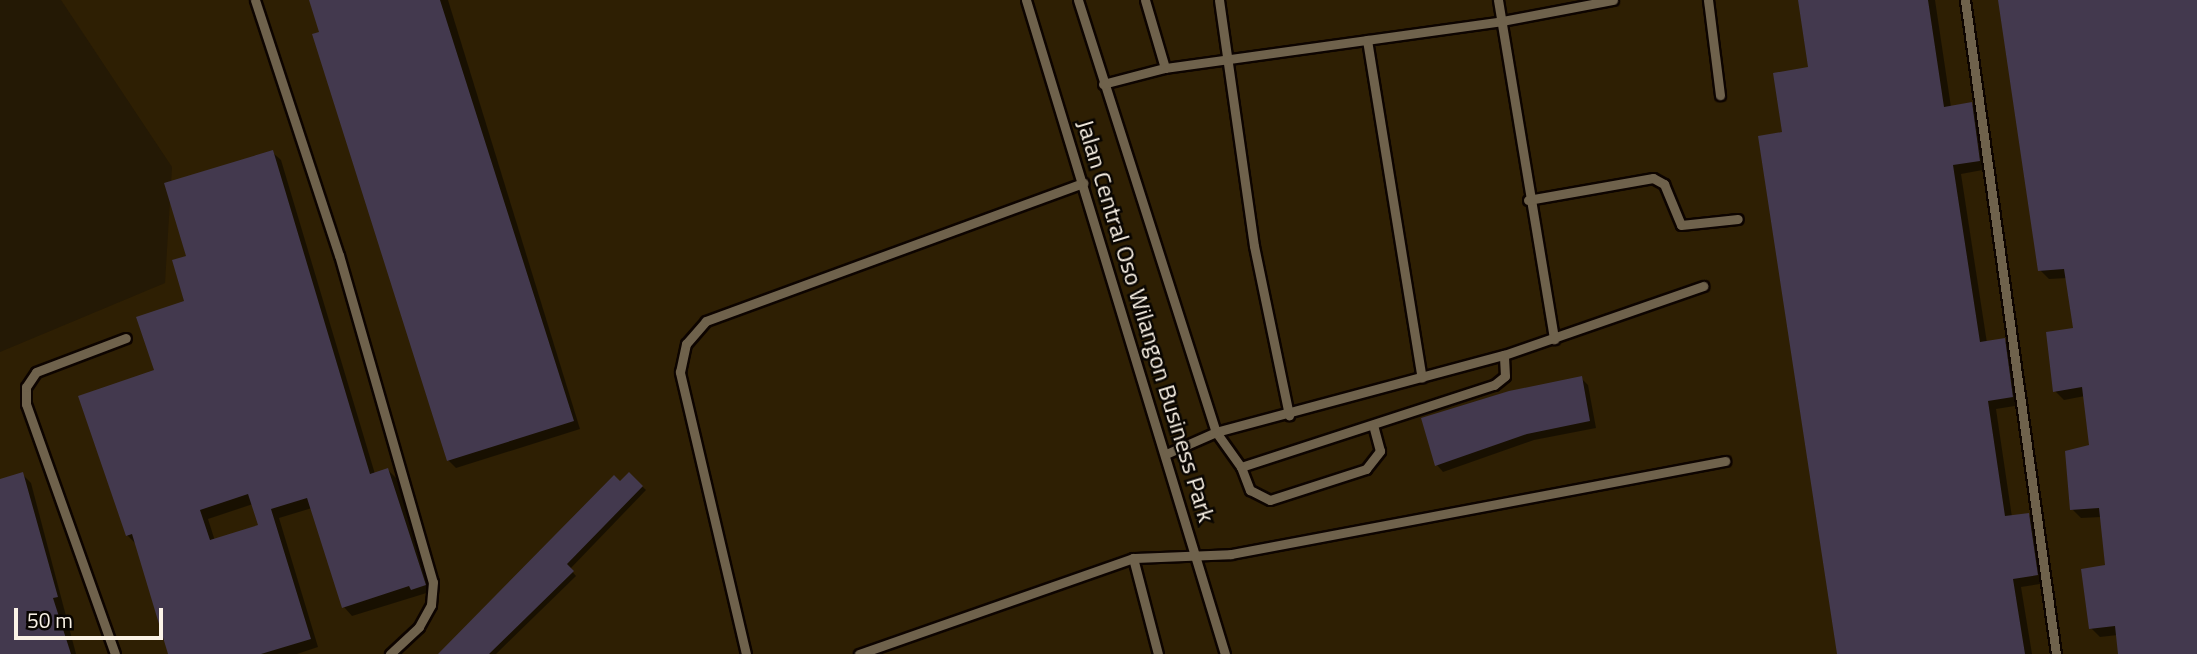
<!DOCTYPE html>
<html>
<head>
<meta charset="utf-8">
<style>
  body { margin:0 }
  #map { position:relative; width:2197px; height:654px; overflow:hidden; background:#241905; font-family:"Titillium Web",sans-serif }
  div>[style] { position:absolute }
  .built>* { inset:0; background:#2e1f03 }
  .shadow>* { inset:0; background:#0007 }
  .building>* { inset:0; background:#43394e }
  .roads { filter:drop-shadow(2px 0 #0d0400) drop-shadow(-2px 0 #0d0400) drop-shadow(0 2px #0d0400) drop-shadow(0 -2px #0d0400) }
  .lane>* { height:9px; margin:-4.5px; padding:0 4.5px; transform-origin:4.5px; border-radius:4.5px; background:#6f624c }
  span { translate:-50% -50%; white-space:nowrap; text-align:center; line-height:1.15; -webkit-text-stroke:5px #090501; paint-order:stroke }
  .street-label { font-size:24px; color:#fbf3e7 }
  .scale { position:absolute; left:14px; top:608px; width:149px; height:32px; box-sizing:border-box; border:4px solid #fbf3e7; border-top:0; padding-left:9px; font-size:21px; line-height:24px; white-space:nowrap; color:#fbf3e7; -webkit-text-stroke:5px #090501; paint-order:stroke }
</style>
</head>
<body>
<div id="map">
  <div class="built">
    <i style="clip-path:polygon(61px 0,2197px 0,2197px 654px,0 654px,0 352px,165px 283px,172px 167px)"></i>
  </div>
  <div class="shadow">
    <i style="clip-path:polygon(311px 0,448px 0,580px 429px,456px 468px,448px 460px)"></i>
    <i style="clip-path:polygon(1800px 0,1935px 0,1951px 107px,1971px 104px,1980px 113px,1988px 169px,1961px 174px,1987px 343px,2004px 340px,2013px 349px,2021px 405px,1996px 409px,2012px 517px,2029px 515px,2038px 523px,2046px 583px,2021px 587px,2032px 654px,1839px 654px,1784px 134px,1810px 69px)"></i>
    <i style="clip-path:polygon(2001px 0,2197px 0,2197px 654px,2120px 654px,2118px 635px,2100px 637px,2091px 628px,2106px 566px,2101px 517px,2081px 518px,2072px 509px,2091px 446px,2085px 396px,2064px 400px,2055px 391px,2075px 330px,2068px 278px,2049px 279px,2040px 270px)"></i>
    <i style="clip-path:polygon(evenodd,272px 152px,281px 160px,375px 474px,388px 470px,396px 478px,433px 591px,352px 616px,344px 607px,312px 508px,279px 518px,318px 647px,297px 654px,170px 654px,137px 545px,127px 535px,156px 371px,187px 302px,188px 257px,272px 152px,253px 504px,260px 527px,215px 541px,208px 519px,253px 504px)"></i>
    <i style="clip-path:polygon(1581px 378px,1588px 385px,1596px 428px,1534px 440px,1443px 472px,1437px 465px)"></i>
    <i style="clip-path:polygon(22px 474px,31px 483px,76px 654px,0 654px,0 481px)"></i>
    <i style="clip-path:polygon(629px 474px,646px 490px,570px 569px,576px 576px,496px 654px,441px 654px)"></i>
  </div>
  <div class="building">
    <i style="clip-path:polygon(309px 0,440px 0,574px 421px,447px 461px,312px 34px,319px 32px)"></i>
    <i style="clip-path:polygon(1798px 0,1928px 0,1944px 107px,1972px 102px,1980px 161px,1953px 165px,1980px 342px,2005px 338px,2013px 397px,1988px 401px,2005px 516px,2029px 513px,2038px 575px,2013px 579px,2025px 654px,1837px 654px,1758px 136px,1782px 132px,1773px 73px,1808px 67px)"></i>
    <i style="clip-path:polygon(1998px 0,2197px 0,2197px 654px,2118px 654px,2115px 626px,2089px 629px,2081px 569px,2105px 565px,2099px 508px,2070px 510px,2065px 451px,2089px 445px,2082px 387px,2053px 392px,2046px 332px,2073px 328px,2064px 269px,2038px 271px)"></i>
    <i style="clip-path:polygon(evenodd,273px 150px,370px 474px,388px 468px,426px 585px,411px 590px,409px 586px,342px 608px,307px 498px,271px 509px,311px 639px,261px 654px,168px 654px,132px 534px,126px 536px,78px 396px,154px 370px,136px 317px,184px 301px,172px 260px,186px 256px,164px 183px,273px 150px,248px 494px,258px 525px,210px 540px,200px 510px,248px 494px)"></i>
    <i style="clip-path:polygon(1582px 376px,1590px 421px,1527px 434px,1435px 466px,1421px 418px,1509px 391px)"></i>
    <i style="clip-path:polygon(23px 472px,58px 597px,53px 598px,71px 654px,0 654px,0 479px)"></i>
    <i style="clip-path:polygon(629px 472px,643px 486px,567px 564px,574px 571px,489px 654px,438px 654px,614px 475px,620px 481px)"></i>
  </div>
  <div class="roads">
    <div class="lane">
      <i style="left:255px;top:0;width:268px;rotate:71.8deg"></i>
      <i style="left:339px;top:255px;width:340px;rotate:74deg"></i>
      <i style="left:433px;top:582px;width:23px;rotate:95deg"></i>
      <i style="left:431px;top:605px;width:25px;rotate:119deg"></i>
      <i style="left:419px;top:627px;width:40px;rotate:137deg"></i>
      <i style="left:1026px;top:0;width:684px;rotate:73.08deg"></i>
      <i style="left:1078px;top:0;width:454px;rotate:72.3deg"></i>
      <i style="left:1216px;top:432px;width:43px;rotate:54.5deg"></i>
      <i style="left:1241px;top:467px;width:266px;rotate:-18deg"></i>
      <i style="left:1494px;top:385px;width:14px;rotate:-39deg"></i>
      <i style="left:1505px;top:376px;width:21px;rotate:-93deg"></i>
      <i style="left:1145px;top:0;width:71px;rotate:73.6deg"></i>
      <i style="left:1219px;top:0;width:248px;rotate:81.9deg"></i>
      <i style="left:1254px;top:246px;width:173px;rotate:78.3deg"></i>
      <i style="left:1498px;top:0;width:344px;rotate:80.6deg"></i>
      <i style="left:1708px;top:0;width:96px;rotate:82.8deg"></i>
      <i style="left:1965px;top:0;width:660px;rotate:82.08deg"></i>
      <i style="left:1367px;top:40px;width:342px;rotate:80.8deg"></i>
      <i style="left:1103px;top:84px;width:64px;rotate:-14.5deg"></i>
      <i style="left:1165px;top:68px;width:340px;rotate:-7.9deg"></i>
      <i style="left:1502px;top:21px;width:113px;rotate:-10.7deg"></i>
      <i style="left:1528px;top:200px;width:127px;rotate:-10deg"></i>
      <i style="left:1653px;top:178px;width:13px;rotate:29deg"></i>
      <i style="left:1664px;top:184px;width:44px;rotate:67.5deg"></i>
      <i style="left:1681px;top:225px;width:57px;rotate:-6deg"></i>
      <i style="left:1166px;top:454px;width:55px;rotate:-23.7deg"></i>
      <i style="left:1216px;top:432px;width:298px;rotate:-15deg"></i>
      <i style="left:1504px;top:355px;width:211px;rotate:-19.1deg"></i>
      <i style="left:1241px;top:467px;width:25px;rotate:69deg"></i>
      <i style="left:1250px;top:490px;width:22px;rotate:27deg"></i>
      <i style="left:1270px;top:500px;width:101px;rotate:-17.9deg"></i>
      <i style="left:1366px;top:469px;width:23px;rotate:-52deg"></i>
      <i style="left:1380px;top:451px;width:27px;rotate:-105deg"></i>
      <i style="left:1133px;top:558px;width:99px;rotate:75.4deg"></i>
      <i style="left:115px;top:654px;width:265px;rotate:-109.6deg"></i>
      <i style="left:26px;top:404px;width:17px;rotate:-90deg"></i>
      <i style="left:26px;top:387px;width:18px;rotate:-56deg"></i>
      <i style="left:36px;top:372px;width:96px;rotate:-20.7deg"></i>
      <i style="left:746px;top:654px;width:290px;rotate:-103.2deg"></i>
      <i style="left:680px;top:372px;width:29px;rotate:-78deg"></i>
      <i style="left:686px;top:344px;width:30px;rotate:-49deg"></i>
      <i style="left:706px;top:321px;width:402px;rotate:-20.1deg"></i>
      <i style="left:859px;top:654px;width:290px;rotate:-19.3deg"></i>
      <i style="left:1133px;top:558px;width:98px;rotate:-2.3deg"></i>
      <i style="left:1231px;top:554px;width:503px;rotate:-10.66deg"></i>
    </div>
  </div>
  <div class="street-label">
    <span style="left:1146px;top:321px;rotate:73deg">Jalan Central Oso Wilangon Business Park</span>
  </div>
  <div class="scale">50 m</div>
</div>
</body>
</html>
